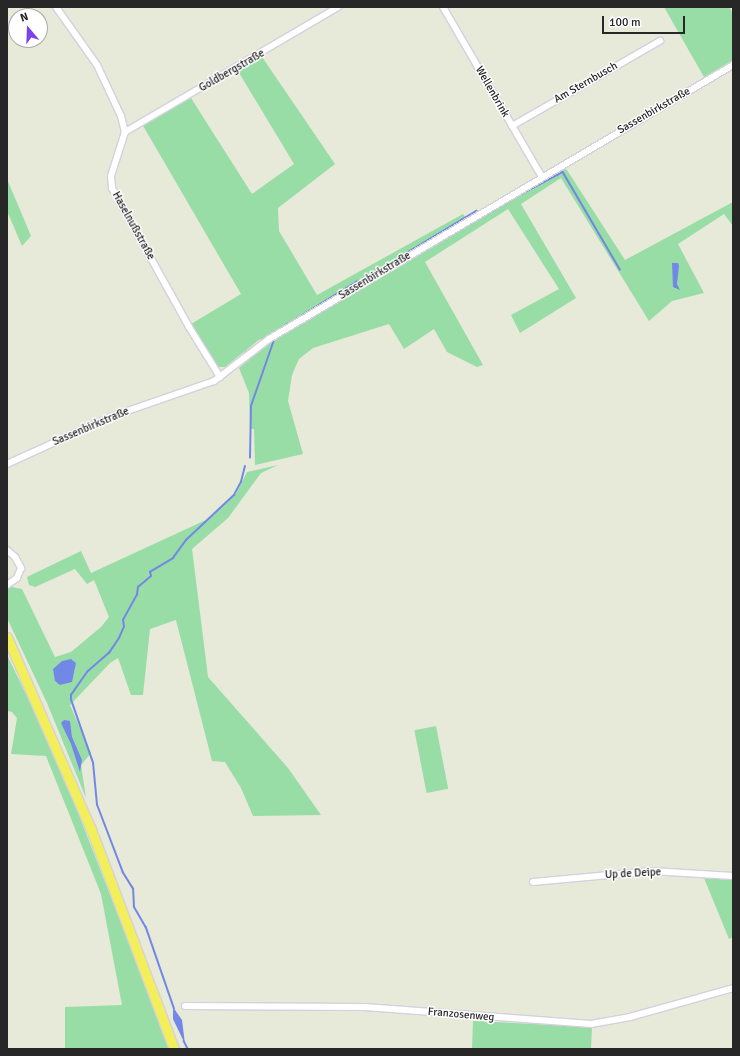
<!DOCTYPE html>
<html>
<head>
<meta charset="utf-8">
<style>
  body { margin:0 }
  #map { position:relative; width:740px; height:1056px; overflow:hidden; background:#e7e9d9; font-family:Signika,sans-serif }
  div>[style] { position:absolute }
  .green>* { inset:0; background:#98dda6; transform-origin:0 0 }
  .water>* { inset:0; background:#7288e6 }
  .stream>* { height:1.5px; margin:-0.75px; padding:0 0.75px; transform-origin:0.75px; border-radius:0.75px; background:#7288e6 }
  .roads { filter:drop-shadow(1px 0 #d5cfdf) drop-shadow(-1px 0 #d5cfdf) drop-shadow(0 1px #d5cfdf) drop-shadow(0 -1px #d5cfdf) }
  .minor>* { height:6px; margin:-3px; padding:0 3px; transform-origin:3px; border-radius:3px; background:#fff }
  .highway>* { height:9px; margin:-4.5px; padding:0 4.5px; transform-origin:4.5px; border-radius:4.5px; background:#f3ef5a }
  span { translate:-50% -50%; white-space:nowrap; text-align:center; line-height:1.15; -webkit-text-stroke:3px #fff; paint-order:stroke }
  .street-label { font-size:11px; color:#272727 }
  .frame { position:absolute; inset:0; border:8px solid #272727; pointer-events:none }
  .north { position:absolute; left:8px; top:8px; width:40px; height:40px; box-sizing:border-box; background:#fff; border:1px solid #a9a9a9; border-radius:50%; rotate:341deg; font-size:11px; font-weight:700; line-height:16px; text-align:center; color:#272727 }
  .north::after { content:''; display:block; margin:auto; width:14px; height:18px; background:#7e42ed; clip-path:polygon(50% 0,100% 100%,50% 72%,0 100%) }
  .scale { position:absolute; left:602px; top:16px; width:83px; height:18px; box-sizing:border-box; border:2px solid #272727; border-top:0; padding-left:5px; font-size:12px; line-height:14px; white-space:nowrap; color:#272727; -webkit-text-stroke:3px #fff; paint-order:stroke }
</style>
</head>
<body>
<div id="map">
  <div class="green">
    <i style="clip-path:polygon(664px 7px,729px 7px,733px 13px,733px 60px,704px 77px)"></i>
    <i style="clip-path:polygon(262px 57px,335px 164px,278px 208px,279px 231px,317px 295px,463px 214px,470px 224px,565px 167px,625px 260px,733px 202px,733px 226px,724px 214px,678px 244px,704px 293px,672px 301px,649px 321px,561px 178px,521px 204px,576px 298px,520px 333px,511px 315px,559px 289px,508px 209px,425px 262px,483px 365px,477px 367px,447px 352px,434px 329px,404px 349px,389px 324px,313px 348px,299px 359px,292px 375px,288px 401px,303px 454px,255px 465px,254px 429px,250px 429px,249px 393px,239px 368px,265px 347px,260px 339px,225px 367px,217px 367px,191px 324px,241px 294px,142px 124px,191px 98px,252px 194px,294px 164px,238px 71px)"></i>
    <i style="clip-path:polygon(7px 179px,31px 236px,22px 246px,7px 211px)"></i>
    <i style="clip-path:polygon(278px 465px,261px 473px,228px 518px,192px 549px,208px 677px,288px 768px,321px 815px,253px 816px,241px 788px,225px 762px,212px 761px,176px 620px,150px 629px,143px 695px,131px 695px,118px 658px,110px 663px,70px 705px,91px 753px,81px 765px,86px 798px,47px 703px,7px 618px,7px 589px,12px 587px,22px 589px,55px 657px,71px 652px,101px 627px,109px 617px,94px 580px,87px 584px,75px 569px,35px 587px,29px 585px,27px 577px,81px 551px,91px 573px,208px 519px,236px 494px,247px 472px)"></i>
    <i style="clip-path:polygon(7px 655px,56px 756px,170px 1049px,65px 1049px,65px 1007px,122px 1005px,101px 894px,46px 756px,11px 754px,17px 718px,12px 712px,7px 711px)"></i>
    <i style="left:436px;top:726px;width:64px;height:22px;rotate:79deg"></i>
    <i style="clip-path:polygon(704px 878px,733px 880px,733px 937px,729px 939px)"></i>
    <i style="clip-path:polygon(473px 1021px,592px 1027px,591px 1049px,472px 1049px)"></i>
  </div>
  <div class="water">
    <i style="clip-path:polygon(672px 263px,678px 263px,679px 266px,677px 284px,680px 290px,673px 287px)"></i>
    <i style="clip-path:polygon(71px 659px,76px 663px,72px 682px,60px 685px,55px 681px,53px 669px,62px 661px)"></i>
    <i style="clip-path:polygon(64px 720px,70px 721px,72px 737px,82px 760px,80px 772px,71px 744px,61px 723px)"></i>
    <i style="clip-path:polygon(173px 1007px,182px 1020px,185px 1044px,173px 1019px)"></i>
  </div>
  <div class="stream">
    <i style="left:514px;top:198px;width:55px;rotate:-28deg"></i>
    <i style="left:563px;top:172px;width:113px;rotate:59.6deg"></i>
    <i style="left:434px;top:245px;width:86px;rotate:-30.2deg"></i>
    <i style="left:372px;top:274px;width:122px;rotate:-31.2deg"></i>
    <i style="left:373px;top:281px;width:63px;rotate:-30.7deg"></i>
    <i style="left:329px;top:307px;width:42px;rotate:-30.3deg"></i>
    <i style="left:295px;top:320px;width:74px;rotate:-31.8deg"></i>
    <i style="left:245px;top:353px;width:53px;rotate:-34.3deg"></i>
    <i style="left:250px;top:458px;width:52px;rotate:-88.9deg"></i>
    <i style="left:251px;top:406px;width:70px;rotate:-70.8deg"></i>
    <i style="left:174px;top:1009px;width:86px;rotate:-109.1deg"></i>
    <i style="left:146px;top:928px;width:24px;rotate:-120deg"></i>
    <i style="left:134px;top:907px;width:18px;rotate:-93deg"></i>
    <i style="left:133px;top:889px;width:19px;rotate:-122deg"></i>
    <i style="left:123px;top:873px;width:73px;rotate:-110.9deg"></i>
    <i style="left:97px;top:805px;width:42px;rotate:-95.4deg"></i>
    <i style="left:93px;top:763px;width:67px;rotate:-109.2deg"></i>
    <i style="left:71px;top:700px;width:5px;rotate:-90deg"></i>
    <i style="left:71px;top:695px;width:29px;rotate:-55deg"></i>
    <i style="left:88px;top:671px;width:28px;rotate:-41deg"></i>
    <i style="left:109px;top:653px;width:18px;rotate:-56deg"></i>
    <i style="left:119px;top:638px;width:12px;rotate:-66deg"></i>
    <i style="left:124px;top:627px;width:7px;rotate:-98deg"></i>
    <i style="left:123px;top:620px;width:29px;rotate:-61deg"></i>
    <i style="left:137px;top:595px;width:8px;rotate:-83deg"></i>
    <i style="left:138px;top:587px;width:17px;rotate:-40deg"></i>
    <i style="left:151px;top:576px;width:4px;rotate:-104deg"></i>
    <i style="left:150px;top:572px;width:27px;rotate:-31deg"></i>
    <i style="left:173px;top:558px;width:22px;rotate:-54deg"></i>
    <i style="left:186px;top:540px;width:66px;rotate:-43.2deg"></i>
    <i style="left:234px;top:495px;width:15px;rotate:-62deg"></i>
    <i style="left:241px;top:482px;width:16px;rotate:-76deg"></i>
    <i style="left:184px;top:1041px;width:9px;rotate:63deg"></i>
  </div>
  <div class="roads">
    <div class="minor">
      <i style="left:56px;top:7px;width:71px;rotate:54.7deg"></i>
      <i style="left:97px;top:65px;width:56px;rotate:64.8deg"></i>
      <i style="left:121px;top:116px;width:16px;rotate:76deg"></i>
      <i style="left:125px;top:132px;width:46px;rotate:107.7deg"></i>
      <i style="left:111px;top:176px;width:12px;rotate:85deg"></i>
      <i style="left:112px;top:188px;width:159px;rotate:61deg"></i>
      <i style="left:189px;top:327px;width:59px;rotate:58.2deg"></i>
      <i style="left:443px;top:7px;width:197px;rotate:59.8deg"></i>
      <i style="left:512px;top:126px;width:171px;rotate:-29.9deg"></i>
      <i style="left:125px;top:132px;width:247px;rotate:-30.4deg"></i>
      <i style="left:7px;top:464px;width:113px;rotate:-24.5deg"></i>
      <i style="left:110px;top:417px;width:110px;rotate:-19.1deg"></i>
      <i style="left:214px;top:381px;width:69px;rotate:-37.4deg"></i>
      <i style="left:269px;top:339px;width:539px;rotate:-30.56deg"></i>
      <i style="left:7px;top:550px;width:11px;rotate:41deg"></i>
      <i style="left:15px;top:557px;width:13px;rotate:61deg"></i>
      <i style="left:21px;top:568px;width:11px;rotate:112deg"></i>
      <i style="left:17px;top:578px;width:12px;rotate:145deg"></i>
      <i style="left:533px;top:882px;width:120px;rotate:-5.3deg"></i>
      <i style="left:652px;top:871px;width:81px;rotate:3.5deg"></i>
      <i style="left:185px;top:1006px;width:180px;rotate:0.3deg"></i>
      <i style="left:365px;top:1007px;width:227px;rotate:4.3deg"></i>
      <i style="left:591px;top:1024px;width:40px;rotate:-10deg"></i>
      <i style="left:630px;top:1017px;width:107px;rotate:-15.7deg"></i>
    </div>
    <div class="highway">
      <i style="left:7px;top:637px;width:210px;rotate:66.4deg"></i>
      <i style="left:91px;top:829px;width:235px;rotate:69.3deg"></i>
    </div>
  </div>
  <div class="street-label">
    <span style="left:232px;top:71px;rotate:-30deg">Goldbergstraße</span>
    <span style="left:586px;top:83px;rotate:-30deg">Am Sternbusch</span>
    <span style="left:492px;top:92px;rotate:60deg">Wellenbrink</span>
    <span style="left:654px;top:111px;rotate:-30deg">Sassenbirkstraße</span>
    <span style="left:133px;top:226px;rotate:61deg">Haselnußstraße</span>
    <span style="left:375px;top:276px;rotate:-31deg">Sassenbirkstraße</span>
    <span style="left:91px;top:427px;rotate:-23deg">Sassenbirkstraße</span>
    <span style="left:633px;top:874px;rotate:-3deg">Up de Deipe</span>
    <span style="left:461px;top:1015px;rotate:5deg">Franzosenweg</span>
  </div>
  <div class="frame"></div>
  <div class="north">N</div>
  <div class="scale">100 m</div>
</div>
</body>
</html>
